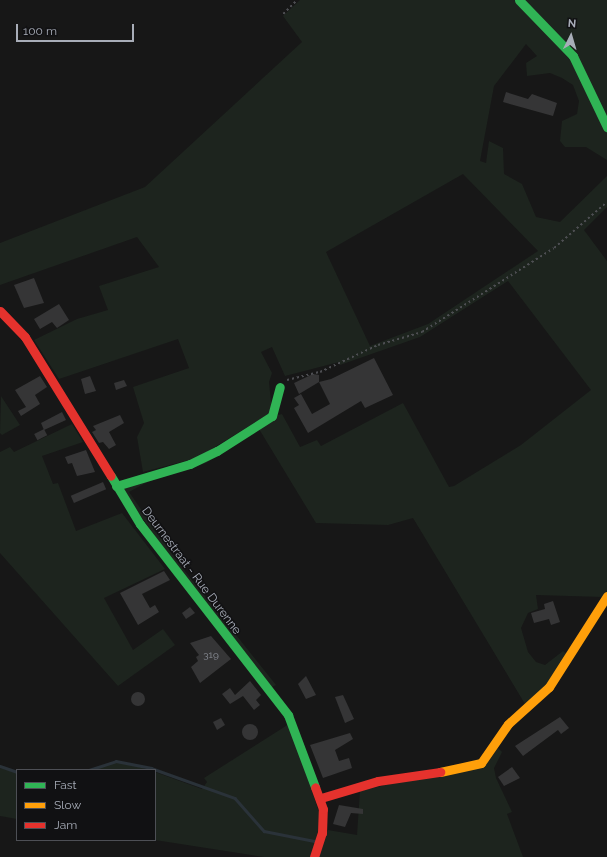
<!DOCTYPE html>
<html>
<head>
<meta charset="utf-8">
<style>
  body { margin:0 }
  #map { position:relative; width:607px; height:857px; overflow:hidden; background:#171717; font-family:Raleway,sans-serif }
  div>[style] { position:absolute }
  .green>* { inset:0; background:#1d241e }
  .stream>* { height:2.5px; margin:-1.25px; padding:0 1.25px; transform-origin:1.25px; border-radius:1.25px; background:#2a3239 }
  .building>* { inset:0; background:#353536; transform-origin:0 0 }
  .round { border-radius:50% }
  .path>* { height:1.5px; margin-top:-0.75px; transform-origin:0; background:repeating-linear-gradient(90deg,#4d4e52 0 2px,transparent 0 5px) }
  .fast>* { height:9px; margin:-4.5px; padding:0 4.5px; transform-origin:4.5px; border-radius:4.5px; background:#30b455 }
  .slow>* { height:9px; margin:-4.5px; padding:0 4.5px; transform-origin:4.5px; border-radius:4.5px; background:#ff9f0a }
  .jam>* { height:9px; margin:-4.5px; padding:0 4.5px; transform-origin:4.5px; border-radius:4.5px; background:#e5322d }
  span { translate:-50% -50%; white-space:nowrap; text-align:center; line-height:1.15; -webkit-text-stroke:3px #111113; paint-order:stroke }
  .number-label { font-size:10px; color:#8b8f98 }
  .number-label span { -webkit-text-stroke-width:0 }
  .street-label { font-size:12px; color:#a8adb8 }
  .legend { position:absolute; left:16px; top:769px; width:140px; height:72px; box-sizing:border-box; background:#111113; border:1px solid #4d4f55; margin:0; padding:5px 7px; list-style:none; font-size:12px; color:#a8adb8 }
  .legend li { display:flex; align-items:center; gap:8px; height:20px }
  .legend b { width:20px; border:1px solid #4d4f55 }
  .north { position:absolute; left:551px; top:16px; width:40px; height:40px; -webkit-text-stroke:3px #111113; paint-order:stroke; rotate:5deg; font-size:11px; font-weight:700; line-height:16px; text-align:center; color:#a8adb8 }
  .north::after { content:''; display:block; margin:auto; width:14px; height:18px; background:#a8adb8; clip-path:polygon(50% 0,100% 100%,50% 72%,0 100%) }
  .scale { position:absolute; left:16px; top:24px; width:118px; height:18px; box-sizing:border-box; border:2px solid #a8adb8; border-top:0; padding-left:5px; font-size:12px; line-height:14px; white-space:nowrap; color:#a8adb8; -webkit-text-stroke:3px #111113; paint-order:stroke }
</style>
</head>
<body>
<div id="map">
  <div class="green">
    <i style="clip-path:polygon(evenodd,300px 0,515px 0,547px 28px,574px 60px,607px 131px,607px 160px,586px 147px,565px 147px,560px 141px,562px 121px,577px 114px,579px 101px,573px 85px,562px 78px,550px 73px,527px 76px,526px 63px,537px 56px,526px 44px,494px 86px,480px 161px,486px 163px,489px 141px,503px 148px,504px 174px,522px 184px,536px 217px,560px 222px,607px 176px,607px 207px,584px 230px,607px 261px,607px 591px,603px 597px,536px 595px,538px 609px,528px 613px,521px 628px,528px 652px,536px 662px,545px 665px,563px 651px,568px 655px,545px 689px,525px 704px,413px 518px,388px 525px,316px 523px,259px 429px,206px 463px,151px 480px,129px 492px,177px 561px,276px 685px,272px 687px,197px 595px,123px 491px,125px 485px,207px 459px,274px 416px,282px 414px,300px 447px,317px 440px,321px 446px,403px 403px,449px 487px,454px 486px,521px 445px,591px 390px,508px 281px,420px 337px,340px 365px,339px 362px,285px 376px,272px 347px,261px 352px,272px 373px,269px 382px,272px 412px,197px 458px,143px 472px,137px 437px,144px 423px,133px 387px,189px 368px,178px 339px,59px 379px,34px 340px,77px 319px,108px 310px,99px 286px,159px 267px,137px 237px,0 285px,0 243px,145px 187px,302px 42px,283px 16px,300px 0,463px 174px,538px 251px,428px 324px,370px 346px,326px 252px,463px 174px)"></i>
    <i style="clip-path:polygon(521px 0,607px 0,607px 122px,593px 89px)"></i>
    <i style="clip-path:polygon(1px 396px,20px 425px,2px 435px,0 433px)"></i>
    <i style="clip-path:polygon(72px 424px,83px 442px,42px 456px,53px 484px,58px 483px,76px 531px,122px 513px,165px 569px,104px 598px,133px 650px,163px 629px,175px 645px,118px 686px,0 553px,0 452px,10px 447px,14px 452px)"></i>
    <i style="clip-path:polygon(289px 724px,321px 818px,312px 857px,264px 857px,155px 840px,155px 772px,202px 789px,207px 782px,204px 778px)"></i>
    <i style="clip-path:polygon(498px 748px,502px 752px,494px 768px,496px 778px,512px 812px,507px 814px,523px 857px,317px 857px,328px 830px,357px 835px,360px 791px,489px 761px)"></i>
    <i style="clip-path:polygon(122px 762px,150px 770px,94px 770px,111px 763px)"></i>
    <i style="clip-path:polygon(0 768px,17px 773px,17px 819px,0 816px)"></i>
  </div>
  <div class="stream">
    <i style="left:0;top:766px;width:18px;rotate:19deg"></i>
    <i style="left:89px;top:770px;width:28px;rotate:-18deg"></i>
    <i style="left:116px;top:761px;width:36px;rotate:11deg"></i>
    <i style="left:151px;top:768px;width:89px;rotate:19.7deg"></i>
    <i style="left:235px;top:798px;width:44px;rotate:48.7deg"></i>
    <i style="left:264px;top:831px;width:51px;rotate:11.3deg"></i>
  </div>
  <div class="building">
    <i style="clip-path:polygon(506px 92px,528px 99px,532px 94px,557px 103px,553px 116px,503px 102px)"></i>
    <i style="clip-path:polygon(34px 278px,44px 303px,24px 308px,14px 285px)"></i>
    <i style="clip-path:polygon(59px 304px,69px 320px,57px 328px,52px 322px,40px 329px,34px 319px)"></i>
    <i style="clip-path:polygon(374px 358px,393px 395px,365px 408px,361px 401px,308px 433px,294px 408px,299px 405px,294px 398px,301px 394px,312px 414px,330px 404px,319px 382px,299px 394px,294px 383px,313px 374px,319px 375px,319px 382px,331px 379px)"></i>
    <i style="clip-path:polygon(40px 376px,47px 387px,35px 395px,40px 404px,21px 416px,18px 411px,26px 407px,15px 390px)"></i>
    <i style="clip-path:polygon(90px 376px,96px 391px,85px 394px,81px 379px)"></i>
    <i style="clip-path:polygon(124px 380px,127px 386px,116px 390px,114px 383px)"></i>
    <i style="clip-path:polygon(62px 412px,66px 420px,44px 430px,41px 423px)"></i>
    <i style="clip-path:polygon(120px 415px,124px 423px,109px 432px,116px 445px,109px 449px,103px 442px,99px 443px,92px 432px,96px 430px,93px 426px)"></i>
    <i style="left:44px;top:429px;width:7px;height:11px;rotate:63deg"></i>
    <i style="clip-path:polygon(86px 450px,95px 472px,77px 476px,72px 463px,68px 464px,65px 457px)"></i>
    <i style="left:103px;top:482px;width:8px;height:35px;rotate:67deg"></i>
    <i style="clip-path:polygon(164px 571px,170px 580px,142px 594px,150px 608px,155px 605px,159px 612px,138px 625px,120px 593px)"></i>
    <i style="clip-path:polygon(553px 601px,560px 622px,551px 625px,549px 619px,534px 623px,531px 613px,545px 609px,544px 604px)"></i>
    <i style="clip-path:polygon(190px 607px,195px 613px,186px 619px,182px 613px)"></i>
    <i style="clip-path:polygon(211px 636px,231px 659px,200px 683px,191px 667px,198px 661px,196px 657px,199px 655px,190px 643px)"></i>
    <i style="clip-path:polygon(306px 676px,316px 695px,306px 699px,298px 684px)"></i>
    <i style="clip-path:polygon(250px 681px,261px 695px,256px 700px,260px 705px,254px 710px,243px 696px,230px 704px,222px 694px,230px 688px,235px 695px)"></i>
    <i class="round" style="left:131px;top:692px;width:14px;height:14px"></i>
    <i style="clip-path:polygon(343px 695px,354px 719px,345px 723px,335px 697px)"></i>
    <i style="clip-path:polygon(560px 717px,569px 728px,561px 734px,558px 730px,523px 756px,515px 746px)"></i>
    <i style="clip-path:polygon(221px 718px,225px 725px,217px 730px,213px 722px)"></i>
    <i class="round" style="left:242px;top:724px;width:16px;height:16px"></i>
    <i style="clip-path:polygon(350px 733px,353px 739px,335px 750px,339px 761px,349px 758px,352px 768px,323px 778px,310px 745px)"></i>
    <i style="clip-path:polygon(512px 767px,520px 778px,504px 786px,498px 777px)"></i>
    <i style="clip-path:polygon(339px 805px,363px 809px,363px 814px,351px 813px,345px 827px,333px 824px)"></i>
  </div>
  <div class="path">
    <i style="left:283px;top:14px;width:20px;rotate:-45deg"></i>
    <i style="left:287px;top:380px;width:34px;rotate:-14deg"></i>
    <i style="left:320px;top:372px;width:64px;rotate:-25deg"></i>
    <i style="left:378px;top:345px;width:46px;rotate:-16.5deg"></i>
    <i style="left:422px;top:332px;width:156px;rotate:-32.5deg"></i>
    <i style="left:554px;top:248px;width:70px;rotate:-41deg"></i>
  </div>
  <div class="fast">
    <i style="left:519px;top:0;width:78px;rotate:46deg"></i>
    <i style="left:573px;top:56px;width:79px;rotate:64.4deg"></i>
    <i style="left:111px;top:476px;width:56px;rotate:58.9deg"></i>
    <i style="left:140px;top:524px;width:242px;rotate:52.2deg"></i>
    <i style="left:288px;top:715px;width:77px;rotate:69.4deg"></i>
    <i style="left:116px;top:486px;width:77px;rotate:-16.6deg"></i>
    <i style="left:190px;top:464px;width:30px;rotate:-26deg"></i>
    <i style="left:217px;top:451px;width:65px;rotate:-32.5deg"></i>
    <i style="left:272px;top:416px;width:30px;rotate:-75deg"></i>
  </div>
  <div class="slow">
    <i style="left:440px;top:772px;width:42px;rotate:-12.4deg"></i>
    <i style="left:481px;top:763px;width:47px;rotate:-55.3deg"></i>
    <i style="left:508px;top:724px;width:55px;rotate:-42.1deg"></i>
    <i style="left:549px;top:687px;width:108px;rotate:-57.5deg"></i>
  </div>
  <div class="jam">
    <i style="left:0;top:311px;width:36px;rotate:46deg"></i>
    <i style="left:25px;top:337px;width:163px;rotate:58.3deg"></i>
    <i style="left:321px;top:798px;width:59px;rotate:-16.6deg"></i>
    <i style="left:378px;top:781px;width:63px;rotate:-8.3deg"></i>
    <i style="left:314px;top:857px;width:25px;rotate:-72deg"></i>
    <i style="left:322px;top:833px;width:24px;rotate:-88deg"></i>
    <i style="left:323px;top:809px;width:23px;rotate:-110deg"></i>
  </div>
  <div class="number-label">
    <span style="left:211px;top:655px">319</span>
  </div>
  <div class="street-label">
    <span style="left:191px;top:571px;rotate:53deg">Deurnestraat - Rue Durenne</span>
  </div>
  <ul class="legend">
  <li><b style="height:5px;background:#30b455"></b>Fast</li>
  <li><b style="height:5px;background:#ff9f0a"></b>Slow</li>
  <li><b style="height:5px;background:#e5322d"></b>Jam</li>
  </ul>
  <div class="north">N</div>
  <div class="scale">100 m</div>
</div>
</body>
</html>
